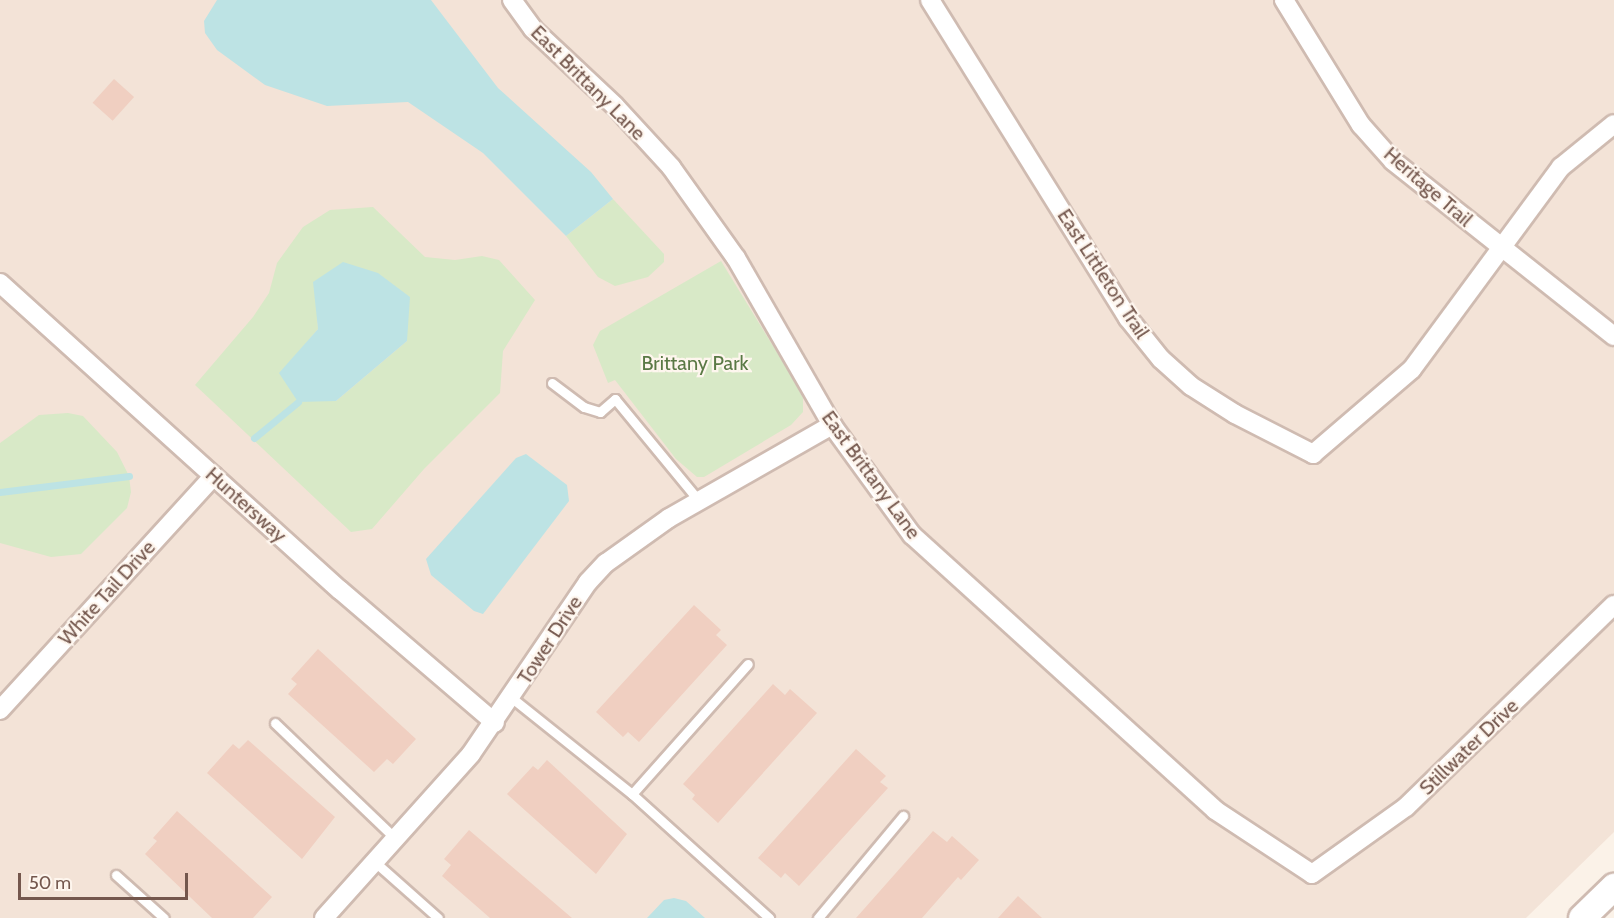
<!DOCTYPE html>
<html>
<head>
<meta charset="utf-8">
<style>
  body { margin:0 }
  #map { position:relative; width:1614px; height:918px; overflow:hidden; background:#fbf2e8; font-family:Cabin,sans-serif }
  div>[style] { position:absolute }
  .residential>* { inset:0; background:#f3e3d7 }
  .green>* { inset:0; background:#d8e9c7 }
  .water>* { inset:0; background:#bde3e4 }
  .stream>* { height:7px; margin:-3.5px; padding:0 3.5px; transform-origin:3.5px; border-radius:3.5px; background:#bde3e4 }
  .building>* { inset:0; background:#f0cfc1; transform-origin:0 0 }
  .roads { filter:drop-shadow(2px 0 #cfbbb1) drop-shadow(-2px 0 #cfbbb1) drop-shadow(0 2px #cfbbb1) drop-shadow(0 -2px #cfbbb1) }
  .service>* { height:9px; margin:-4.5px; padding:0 4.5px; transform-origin:4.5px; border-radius:4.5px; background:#fff }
  .minor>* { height:18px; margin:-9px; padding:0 9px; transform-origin:9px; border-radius:9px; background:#fff }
  .secondary>* { height:26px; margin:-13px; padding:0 13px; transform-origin:13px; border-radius:13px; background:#fff }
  span { translate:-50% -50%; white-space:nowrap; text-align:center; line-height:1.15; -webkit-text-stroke:4.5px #fef6ee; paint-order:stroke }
  .street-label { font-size:20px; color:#74574d }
  .park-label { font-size:20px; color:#5a7945 }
  .scale { position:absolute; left:18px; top:873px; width:170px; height:27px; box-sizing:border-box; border:3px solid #74574d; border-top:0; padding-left:8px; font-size:18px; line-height:21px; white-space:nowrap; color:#74574d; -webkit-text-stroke:4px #fef6ee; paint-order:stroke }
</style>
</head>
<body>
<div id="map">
  <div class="residential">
    <i style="clip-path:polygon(0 0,1614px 0,1614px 832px,1526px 918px,0 918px)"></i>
  </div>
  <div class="green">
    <i style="clip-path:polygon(613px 199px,664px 254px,664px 262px,648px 277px,615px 286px,598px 277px,566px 236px)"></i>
    <i style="clip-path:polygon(evenodd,373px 207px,425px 257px,455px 260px,482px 256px,499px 260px,535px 300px,503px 351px,500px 393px,424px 469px,372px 529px,351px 532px,195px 385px,253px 317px,269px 293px,277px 263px,303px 227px,330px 210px,373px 207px,316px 295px,407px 341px,336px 401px,302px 348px,318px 329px,316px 295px)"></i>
    <i style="clip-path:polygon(721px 261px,792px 377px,803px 398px,803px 412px,791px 425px,704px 477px,697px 477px,676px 459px,615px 380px,608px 383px,593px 345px,600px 331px)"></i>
    <i style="clip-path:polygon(68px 413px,83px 416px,117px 452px,129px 476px,131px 492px,127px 508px,81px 554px,51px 557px,0 543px,0 443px,39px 415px)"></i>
  </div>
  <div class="water">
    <i style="clip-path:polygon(217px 0,431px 0,498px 88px,591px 172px,613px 199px,566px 236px,483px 153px,408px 102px,327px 106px,265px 85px,217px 50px,205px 33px,204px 21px)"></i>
    <i style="clip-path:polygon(343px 262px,378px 273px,410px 297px,407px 341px,336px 401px,298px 402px,279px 373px,318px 329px,313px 282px)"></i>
    <i style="clip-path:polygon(526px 454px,567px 485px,569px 501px,483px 614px,474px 611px,431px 575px,426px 559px,516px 458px)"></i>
    <i style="clip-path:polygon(674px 898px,686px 901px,705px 918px,647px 918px,664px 900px)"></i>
  </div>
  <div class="stream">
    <i style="left:254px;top:438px;width:57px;rotate:-39.3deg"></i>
    <i style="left:0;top:492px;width:130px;rotate:-7.1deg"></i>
  </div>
  <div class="building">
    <i style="left:114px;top:79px;width:27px;height:32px;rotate:42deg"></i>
    <i style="clip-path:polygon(694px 605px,721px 630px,716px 635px,727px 645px,639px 742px,628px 732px,623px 737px,596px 712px)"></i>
    <i style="clip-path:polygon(318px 649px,416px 739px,393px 764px,387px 759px,374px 772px,288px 694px,297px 684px,291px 679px)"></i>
    <i style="clip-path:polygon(773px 684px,785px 695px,790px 689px,817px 713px,718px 823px,692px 799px,695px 795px,683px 784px)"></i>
    <i style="clip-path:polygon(248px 740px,335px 817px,302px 859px,207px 773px,233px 744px,239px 749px)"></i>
    <i style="clip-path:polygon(856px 749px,886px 776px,880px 782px,888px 788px,799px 886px,785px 873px,781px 878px,758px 858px)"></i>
    <i style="clip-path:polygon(547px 760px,627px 834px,596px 874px,507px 794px,533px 766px,538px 770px)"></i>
    <i style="clip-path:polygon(177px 811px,272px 897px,253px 918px,212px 918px,145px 854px,157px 841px,153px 838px)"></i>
    <i style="clip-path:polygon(469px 830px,572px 918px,490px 918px,442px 876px,451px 865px,444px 859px)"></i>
    <i style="clip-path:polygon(933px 831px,947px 842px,952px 836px,979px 860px,961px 880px,958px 877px,922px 918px,856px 918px)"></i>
    <i style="clip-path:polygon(1018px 896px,1042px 918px,998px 918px)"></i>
  </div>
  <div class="roads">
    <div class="service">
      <i style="left:552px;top:383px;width:40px;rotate:37deg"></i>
      <i style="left:584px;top:407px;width:17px;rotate:17deg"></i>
      <i style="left:600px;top:412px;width:20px;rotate:-41deg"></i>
      <i style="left:615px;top:399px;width:132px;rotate:50.5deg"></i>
      <i style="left:512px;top:698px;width:154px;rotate:38.7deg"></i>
      <i style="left:632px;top:794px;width:185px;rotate:42.1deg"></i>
      <i style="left:275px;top:723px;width:168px;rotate:43.8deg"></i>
      <i style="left:632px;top:794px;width:174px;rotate:-48.3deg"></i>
      <i style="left:375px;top:862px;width:84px;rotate:41.6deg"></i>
      <i style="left:116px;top:875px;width:64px;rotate:41.9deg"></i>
      <i style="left:818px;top:918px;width:133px;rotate:-50.2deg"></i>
    </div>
    <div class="minor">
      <i style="left:512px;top:0;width:36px;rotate:54deg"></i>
      <i style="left:533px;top:29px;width:112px;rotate:43.2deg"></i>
      <i style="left:615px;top:106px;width:83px;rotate:47.4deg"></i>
      <i style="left:671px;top:167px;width:112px;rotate:54.5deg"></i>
      <i style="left:736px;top:258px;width:193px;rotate:60.1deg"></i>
      <i style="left:832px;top:425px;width:136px;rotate:54deg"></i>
      <i style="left:912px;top:535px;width:409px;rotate:42.2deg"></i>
      <i style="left:1215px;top:810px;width:116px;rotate:33.4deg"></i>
      <i style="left:1312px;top:874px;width:115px;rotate:-35.5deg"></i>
      <i style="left:1406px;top:807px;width:290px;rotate:-44.2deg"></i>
      <i style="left:930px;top:0;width:375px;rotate:58.1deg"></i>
      <i style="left:1128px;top:318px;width:53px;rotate:51.2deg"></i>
      <i style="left:1161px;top:359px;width:40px;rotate:42deg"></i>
      <i style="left:1191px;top:386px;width:52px;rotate:32.5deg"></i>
      <i style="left:1235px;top:414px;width:88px;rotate:27.1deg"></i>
      <i style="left:1313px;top:454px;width:130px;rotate:-40.6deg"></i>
      <i style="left:1412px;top:369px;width:251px;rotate:-53.6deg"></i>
      <i style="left:1561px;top:167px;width:68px;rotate:-39.1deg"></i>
      <i style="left:1284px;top:0;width:147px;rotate:58.4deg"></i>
      <i style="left:1361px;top:125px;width:48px;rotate:48.4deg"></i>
      <i style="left:1393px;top:161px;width:282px;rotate:38.4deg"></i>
      <i style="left:0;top:283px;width:458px;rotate:42.1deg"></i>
      <i style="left:340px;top:590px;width:204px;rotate:40.6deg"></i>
      <i style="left:0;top:710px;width:317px;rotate:-47.6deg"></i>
      <i style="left:324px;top:918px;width:220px;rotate:-48.1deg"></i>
      <i style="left:471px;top:754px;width:208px;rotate:-55.8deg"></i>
      <i style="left:588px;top:582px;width:26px;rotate:-47deg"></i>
      <i style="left:606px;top:563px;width:77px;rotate:-35.5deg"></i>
      <i style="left:669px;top:518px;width:188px;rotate:-29.7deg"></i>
    </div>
    <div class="secondary">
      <i style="left:1582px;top:918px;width:45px;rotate:-44.1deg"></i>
    </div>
  </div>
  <div class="street-label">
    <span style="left:588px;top:83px;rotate:45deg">East Brittany Lane</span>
    <span style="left:1428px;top:187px;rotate:41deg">Heritage Trail</span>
    <span style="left:1103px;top:274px;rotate:57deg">East Littleton Trail</span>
    <span style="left:871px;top:475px;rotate:54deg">East Brittany Lane</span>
    <span style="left:246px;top:505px;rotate:42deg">Huntersway</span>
    <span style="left:107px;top:593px;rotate:-48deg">White Tail Drive</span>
    <span style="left:550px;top:640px;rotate:-57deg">Tower Drive</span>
    <span style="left:1469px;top:747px;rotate:-44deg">Stillwater Drive</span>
  </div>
  <div class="park-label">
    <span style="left:695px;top:363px">Brittany Park</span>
  </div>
  <div class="scale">50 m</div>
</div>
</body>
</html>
